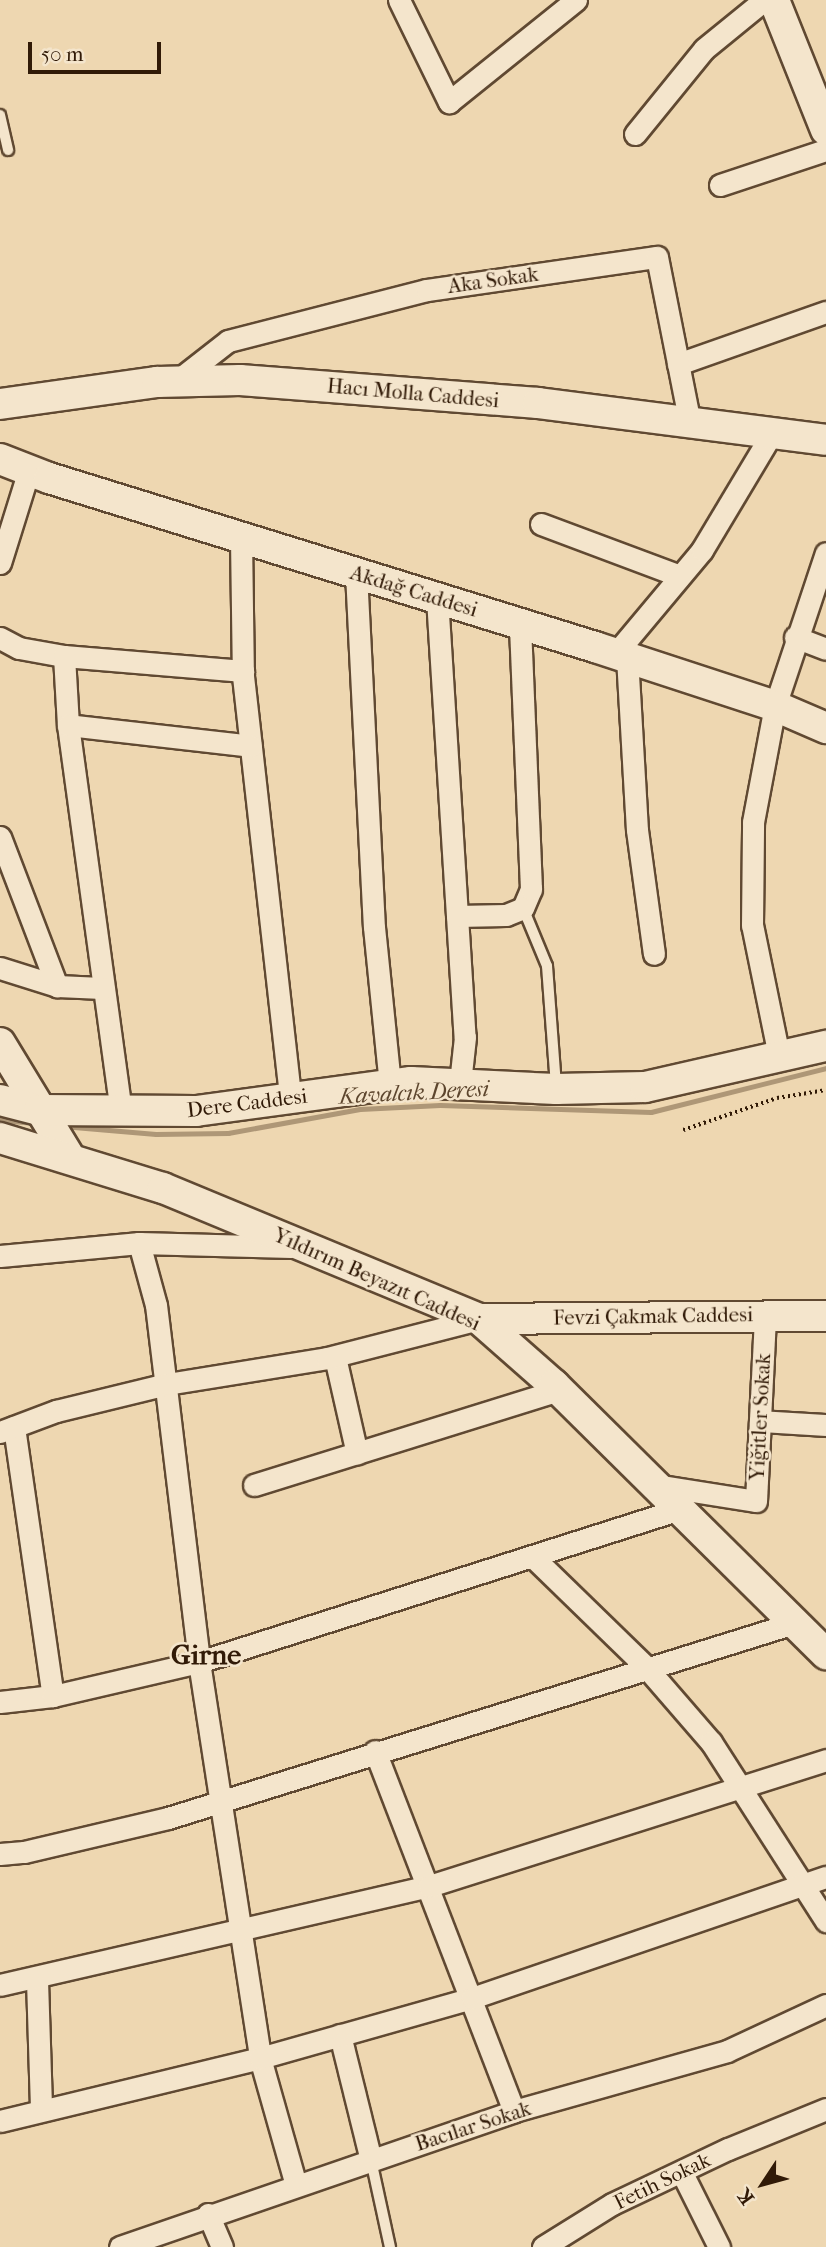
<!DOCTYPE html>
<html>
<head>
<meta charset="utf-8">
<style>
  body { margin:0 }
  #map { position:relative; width:826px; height:2247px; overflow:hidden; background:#eed7b1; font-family:"IM FELL French Canon",serif }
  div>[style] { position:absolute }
  .stream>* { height:5px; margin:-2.5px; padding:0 2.5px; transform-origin:2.5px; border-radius:2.5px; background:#ae9777 }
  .path>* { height:3.5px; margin-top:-1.75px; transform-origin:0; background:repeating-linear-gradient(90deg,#311a07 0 2px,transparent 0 5.5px) }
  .roads { filter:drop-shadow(2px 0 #604932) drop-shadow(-2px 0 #604932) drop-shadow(0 2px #604932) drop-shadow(0 -2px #604932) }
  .lane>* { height:10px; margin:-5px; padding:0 5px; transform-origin:5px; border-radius:5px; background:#f4e5cc }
  .street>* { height:21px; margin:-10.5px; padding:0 10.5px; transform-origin:10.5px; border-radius:10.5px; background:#f4e5cc }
  .secondary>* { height:30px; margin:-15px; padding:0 15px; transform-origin:15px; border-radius:15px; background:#f4e5cc }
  span { translate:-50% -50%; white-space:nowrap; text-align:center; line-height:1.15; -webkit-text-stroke:5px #f4e5cc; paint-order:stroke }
  .street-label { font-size:21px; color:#311a07 }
  .water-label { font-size:23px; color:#5d462e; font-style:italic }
  .district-label { font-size:28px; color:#311a07; font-weight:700 }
  .north { position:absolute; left:728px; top:2149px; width:70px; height:70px; -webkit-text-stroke:5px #f4e5cc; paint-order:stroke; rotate:234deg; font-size:19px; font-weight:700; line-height:28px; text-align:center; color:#311a07 }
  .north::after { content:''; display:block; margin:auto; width:24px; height:32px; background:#311a07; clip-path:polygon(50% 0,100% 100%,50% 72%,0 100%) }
  .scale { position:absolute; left:28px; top:42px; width:133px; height:32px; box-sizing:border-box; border:4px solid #311a07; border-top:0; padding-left:9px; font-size:21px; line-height:24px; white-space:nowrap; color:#311a07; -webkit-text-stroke:5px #f4e5cc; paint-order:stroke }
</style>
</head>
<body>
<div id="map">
  <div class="stream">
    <i style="left:0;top:1120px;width:35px;rotate:5deg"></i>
    <i style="left:62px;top:1126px;width:94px;rotate:4.9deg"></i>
    <i style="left:156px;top:1134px;width:72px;rotate:-0.8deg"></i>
    <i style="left:228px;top:1133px;width:134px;rotate:-10.3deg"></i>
    <i style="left:360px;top:1109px;width:80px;rotate:-2.9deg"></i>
    <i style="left:440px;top:1105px;width:211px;rotate:1.9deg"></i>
    <i style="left:651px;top:1112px;width:180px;rotate:-14.1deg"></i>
  </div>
  <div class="path">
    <i style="left:683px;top:1130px;width:99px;rotate:-18.8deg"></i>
    <i style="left:777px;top:1098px;width:50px;rotate:-9.3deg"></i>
  </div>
  <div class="roads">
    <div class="lane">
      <i style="left:0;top:115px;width:36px;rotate:77deg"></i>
      <i style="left:523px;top:908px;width:63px;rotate:67.5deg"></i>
      <i style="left:547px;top:966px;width:121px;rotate:85.7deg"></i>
      <i style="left:371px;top:2160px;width:89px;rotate:77.7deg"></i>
    </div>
    <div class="street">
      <i style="left:399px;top:0;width:114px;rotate:63.9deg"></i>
      <i style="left:449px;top:102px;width:163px;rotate:-38.8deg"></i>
      <i style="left:635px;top:134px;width:109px;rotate:-50.9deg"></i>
      <i style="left:704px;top:49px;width:77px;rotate:-39.2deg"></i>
      <i style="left:720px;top:185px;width:112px;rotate:-18.3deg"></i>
      <i style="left:678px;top:364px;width:157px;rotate:-19.4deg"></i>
      <i style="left:178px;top:380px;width:63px;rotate:-38deg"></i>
      <i style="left:228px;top:341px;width:205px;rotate:-14.4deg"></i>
      <i style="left:427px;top:290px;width:232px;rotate:-8.2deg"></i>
      <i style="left:657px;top:257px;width:169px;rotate:78.8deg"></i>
      <i style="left:541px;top:524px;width:148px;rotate:20.5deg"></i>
      <i style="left:241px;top:538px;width:138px;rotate:89.2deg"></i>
      <i style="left:243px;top:676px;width:425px;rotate:83.6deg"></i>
      <i style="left:0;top:563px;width:97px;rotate:-72.7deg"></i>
      <i style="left:356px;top:573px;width:354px;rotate:87.1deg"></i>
      <i style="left:374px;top:927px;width:159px;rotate:84.2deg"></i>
      <i style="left:437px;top:598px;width:440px;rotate:86.4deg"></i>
      <i style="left:465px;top:1037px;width:46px;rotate:96.2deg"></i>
      <i style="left:795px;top:637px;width:33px;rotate:21deg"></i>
      <i style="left:0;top:638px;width:21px;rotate:28deg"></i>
      <i style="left:19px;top:648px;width:46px;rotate:10.1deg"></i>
      <i style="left:64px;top:656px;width:180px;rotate:4.8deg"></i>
      <i style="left:616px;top:653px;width:134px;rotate:-50.1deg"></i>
      <i style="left:702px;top:550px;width:136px;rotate:-59.1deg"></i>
      <i style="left:64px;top:656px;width:69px;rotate:86.7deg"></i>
      <i style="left:68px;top:725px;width:391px;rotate:82.2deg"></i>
      <i style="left:627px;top:657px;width:173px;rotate:86.7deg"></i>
      <i style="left:637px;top:830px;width:125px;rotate:82.2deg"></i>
      <i style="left:68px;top:725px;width:184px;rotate:6.5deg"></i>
      <i style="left:0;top:837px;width:160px;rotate:69.1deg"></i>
      <i style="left:457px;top:916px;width:49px;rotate:-1.2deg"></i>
      <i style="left:506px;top:915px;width:18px;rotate:-22deg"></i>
      <i style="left:523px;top:908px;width:21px;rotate:-67deg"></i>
      <i style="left:531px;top:889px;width:266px;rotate:-92.4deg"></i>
      <i style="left:0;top:968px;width:60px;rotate:17.5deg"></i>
      <i style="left:57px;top:986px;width:45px;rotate:2.5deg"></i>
      <i style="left:779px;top:1056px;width:134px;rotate:-101.6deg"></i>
      <i style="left:752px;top:925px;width:103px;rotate:-89.4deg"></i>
      <i style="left:753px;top:822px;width:118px;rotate:-79.3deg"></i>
      <i style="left:775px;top:706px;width:161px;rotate:-71.6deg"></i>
      <i style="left:139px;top:1243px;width:64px;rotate:74.7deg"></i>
      <i style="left:156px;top:1305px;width:360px;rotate:83.1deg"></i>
      <i style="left:199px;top:1662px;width:401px;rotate:81.2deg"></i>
      <i style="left:260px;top:2058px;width:132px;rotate:74.2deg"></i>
      <i style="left:0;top:1256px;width:140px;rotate:-5.3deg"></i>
      <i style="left:139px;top:1243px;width:152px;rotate:1.5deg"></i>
      <i style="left:335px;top:1357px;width:99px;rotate:77.2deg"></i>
      <i style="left:760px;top:1421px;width:66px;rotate:3.5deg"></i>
      <i style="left:14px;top:1427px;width:272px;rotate:81.8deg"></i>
      <i style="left:0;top:1432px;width:60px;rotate:-20.6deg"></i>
      <i style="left:56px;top:1411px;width:114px;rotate:-13.7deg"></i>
      <i style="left:167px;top:1384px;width:162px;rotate:-9.2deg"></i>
      <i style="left:327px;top:1358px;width:157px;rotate:-14.4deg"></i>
      <i style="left:254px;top:1485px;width:319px;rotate:-17.3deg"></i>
      <i style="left:655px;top:1485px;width:102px;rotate:9deg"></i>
      <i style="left:756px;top:1501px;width:187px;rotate:-87.2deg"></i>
      <i style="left:533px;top:1557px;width:158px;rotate:44.2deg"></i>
      <i style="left:646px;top:1667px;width:99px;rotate:49.1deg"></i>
      <i style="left:711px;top:1742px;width:213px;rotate:57.3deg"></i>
      <i style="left:0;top:1702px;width:53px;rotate:-6.5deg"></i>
      <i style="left:53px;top:1696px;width:150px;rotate:-13.1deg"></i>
      <i style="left:199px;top:1662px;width:505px;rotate:-17.65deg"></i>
      <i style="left:375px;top:1751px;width:386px;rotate:68.9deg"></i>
      <i style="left:0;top:1854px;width:24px;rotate:-5deg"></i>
      <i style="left:24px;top:1852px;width:148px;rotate:-13.3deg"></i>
      <i style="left:168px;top:1818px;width:656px;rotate:-17.3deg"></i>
      <i style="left:37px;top:1980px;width:128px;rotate:88.2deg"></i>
      <i style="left:0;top:1985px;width:440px;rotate:-13deg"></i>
      <i style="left:429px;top:1886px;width:417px;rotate:-17.6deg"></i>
      <i style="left:340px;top:2035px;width:129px;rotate:76.1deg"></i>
      <i style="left:0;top:2121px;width:268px;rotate:-13.6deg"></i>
      <i style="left:260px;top:2058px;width:220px;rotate:-15.8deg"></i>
      <i style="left:472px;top:1998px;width:374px;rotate:-18.9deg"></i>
      <i style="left:682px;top:2173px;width:83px;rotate:63.4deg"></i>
      <i style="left:208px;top:2214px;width:36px;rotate:67deg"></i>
      <i style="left:120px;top:2247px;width:417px;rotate:-19deg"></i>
      <i style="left:514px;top:2111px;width:221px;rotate:-15.7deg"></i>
      <i style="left:727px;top:2051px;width:109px;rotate:-24.9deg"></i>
      <i style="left:543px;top:2247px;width:81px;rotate:-31.9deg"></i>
      <i style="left:612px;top:2204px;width:128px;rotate:-25.4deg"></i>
      <i style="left:728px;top:2149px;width:106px;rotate:-22.2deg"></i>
    </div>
    <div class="secondary">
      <i style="left:774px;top:0;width:140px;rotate:68.2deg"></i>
      <i style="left:0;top:404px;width:159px;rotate:-8deg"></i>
      <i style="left:157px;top:382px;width:83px;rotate:-1.4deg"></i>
      <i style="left:240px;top:380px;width:299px;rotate:4.4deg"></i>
      <i style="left:538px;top:403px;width:290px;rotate:7.3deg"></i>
      <i style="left:0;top:459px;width:53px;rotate:21.2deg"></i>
      <i style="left:49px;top:478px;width:572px;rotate:17.2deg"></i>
      <i style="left:595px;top:647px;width:189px;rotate:18.1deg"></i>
      <i style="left:775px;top:706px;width:56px;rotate:23.3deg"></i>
      <i style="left:0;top:1043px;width:135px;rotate:58.7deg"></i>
      <i style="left:0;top:1100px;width:40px;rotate:14.4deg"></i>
      <i style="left:39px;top:1110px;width:157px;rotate:0.4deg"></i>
      <i style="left:196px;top:1111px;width:217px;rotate:-7.7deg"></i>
      <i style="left:411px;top:1082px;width:145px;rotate:2.8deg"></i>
      <i style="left:556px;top:1089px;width:89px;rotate:-1.3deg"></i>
      <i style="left:645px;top:1087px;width:186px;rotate:-12.8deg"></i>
      <i style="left:0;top:1138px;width:170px;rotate:17.1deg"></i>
      <i style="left:163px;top:1188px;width:342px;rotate:22.5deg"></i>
      <i style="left:479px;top:1319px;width:100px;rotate:41.3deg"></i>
      <i style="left:554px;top:1385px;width:383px;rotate:44.7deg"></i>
      <i style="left:479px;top:1319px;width:347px;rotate:-0.5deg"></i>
    </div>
  </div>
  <div class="street-label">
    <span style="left:493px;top:280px;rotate:-8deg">Aka Sokak</span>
    <span style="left:413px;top:393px;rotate:5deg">Hacı Molla Caddesi</span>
    <span style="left:414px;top:591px;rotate:17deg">Akdağ Caddesi</span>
    <span style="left:247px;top:1103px;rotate:-7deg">Dere Caddesi</span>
    <span style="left:377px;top:1279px;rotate:24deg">Yıldırım Beyazıt Caddesi</span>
    <span style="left:653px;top:1316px;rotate:-1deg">Fevzi Çakmak Caddesi</span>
    <span style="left:760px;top:1417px;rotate:-87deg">Yiğitler Sokak</span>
    <span style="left:473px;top:2126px;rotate:-18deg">Bacılar Sokak</span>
    <span style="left:662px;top:2181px;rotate:-26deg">Fetih Sokak</span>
  </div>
  <div class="water-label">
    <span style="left:414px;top:1093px;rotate:-3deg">Kavalcık Deresi</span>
  </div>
  <div class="district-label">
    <span style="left:206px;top:1655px">Girne</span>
  </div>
  <div class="north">K</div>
  <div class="scale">50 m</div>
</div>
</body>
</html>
